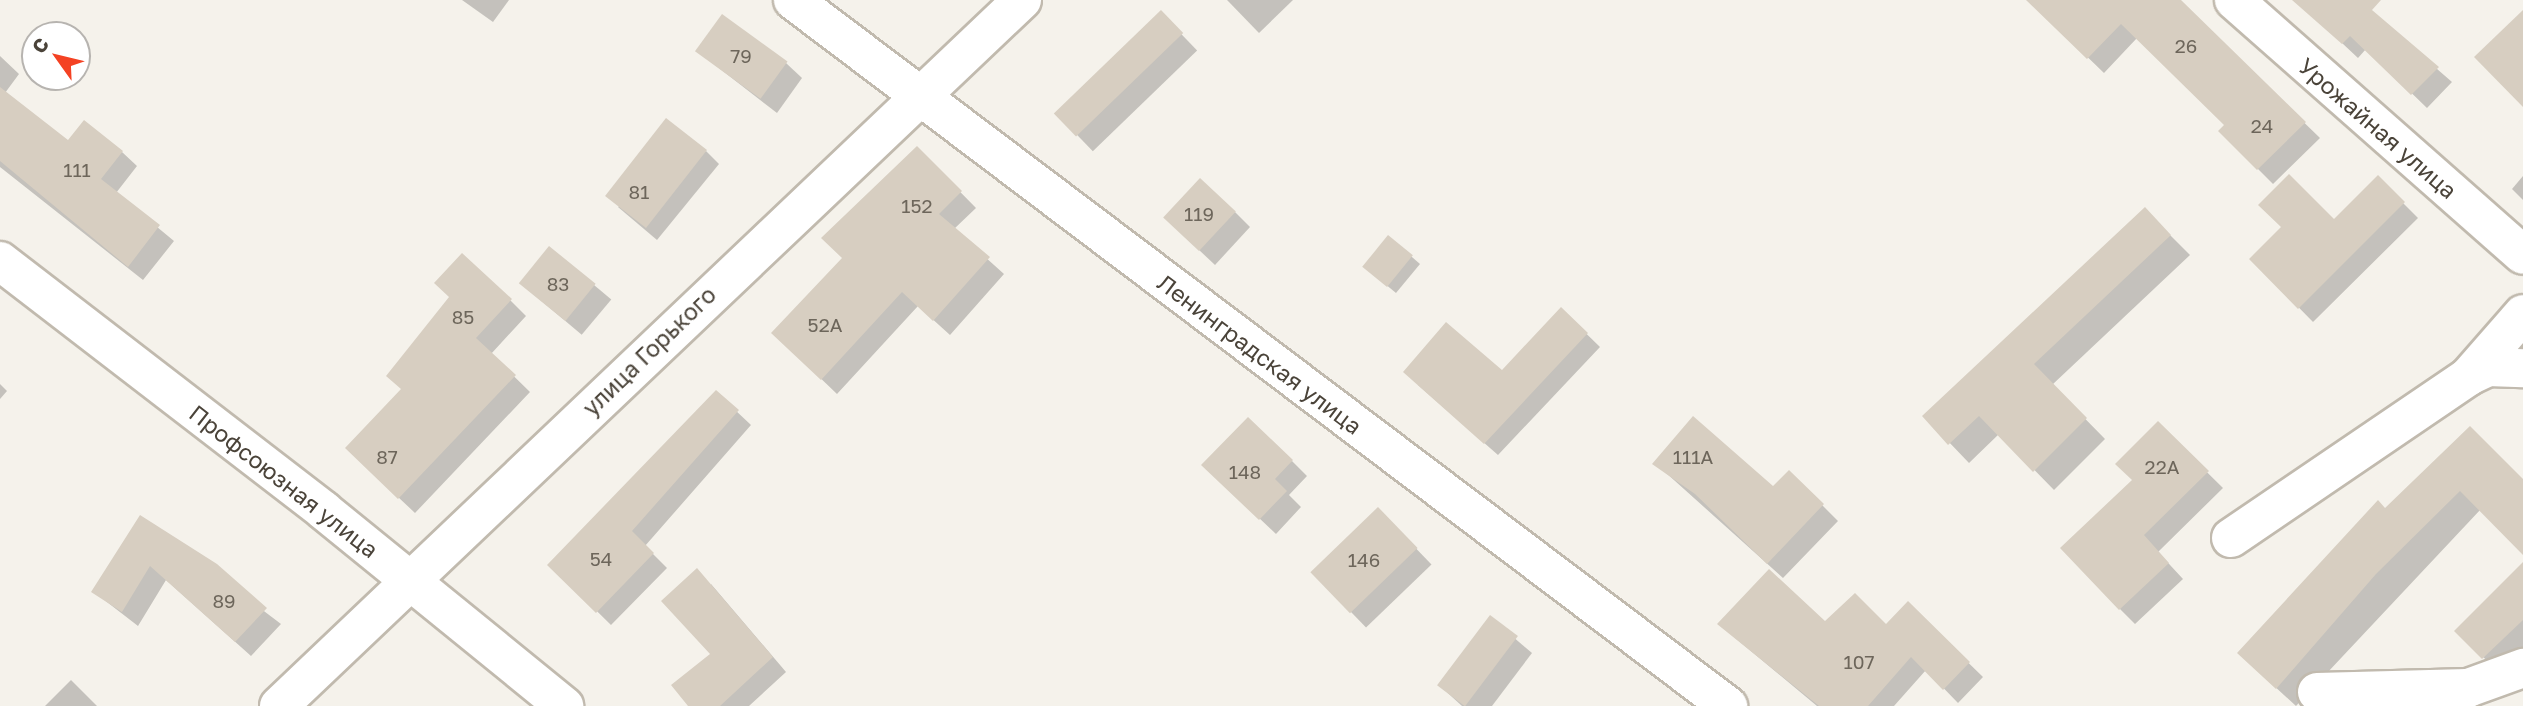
<!DOCTYPE html>
<html>
<head>
<meta charset="utf-8">
<style>
  body { margin:0 }
  #map { position:relative; width:2523px; height:706px; overflow:hidden; background:#f5f2eb; font-family:"Golos Text",sans-serif }
  div>[style] { position:absolute }
  .shadow>* { inset:0; background:#0003; transform-origin:0 0 }
  .building>* { inset:0; background:#d7cec1; transform-origin:0 0 }
  .roads { filter:drop-shadow(2px 0 #c1baae) drop-shadow(-2px 0 #c1baae) drop-shadow(0 2px #c1baae) drop-shadow(0 -2px #c1baae) }
  .minor>* { height:38px; margin:-19px; padding:0 19px; transform-origin:19px; border-radius:19px; background:#fff }
  span { translate:-50% -50%; white-space:nowrap; text-align:center; line-height:1.15; -webkit-text-stroke:7px #fff; paint-order:stroke }
  .number-label { font-size:19px; color:#6d665b }
  .number-label span { -webkit-text-stroke-width:0 }
  .street-label { font-size:23px; color:#4a4339 }
  .north { position:absolute; left:21px; top:21px; width:70px; height:70px; box-sizing:border-box; background:#fff; border:2px solid #b7b4b0; border-radius:50%; rotate:304deg; font-size:19px; font-weight:700; line-height:28px; text-align:center; color:#4a4339 }
  .north::after { content:''; display:block; margin:auto; width:24px; height:32px; background:#f44223; clip-path:polygon(50% 0,100% 100%,50% 72%,0 100%) }
</style>
</head>
<body>
<div id="map">
  <div class="shadow">
    <i style="clip-path:polygon(462px 0,509px 0,493px 22px)"></i>
    <i style="clip-path:polygon(1227px 0,1293px 0,1259px 33px)"></i>
    <i style="clip-path:polygon(2058px 0,2166px 0,2191px 13px,2320px 138px,2273px 184px,2220px 131px,2226px 125px,2137px 38px,2104px 73px,2044px 15px)"></i>
    <i style="clip-path:polygon(2296px 0,2375px 0,2367px 8px,2452px 82px,2427px 108px,2366px 49px,2358px 58px)"></i>
    <i style="left:1161px;top:13px;width:52px;height:145px;rotate:46deg"></i>
    <i style="clip-path:polygon(697px 51px,786px 63px,802px 78px,777px 113px)"></i>
    <i style="clip-path:polygon(0 56px,19px 74px,5px 93px,69px 142px,122px 152px,137px 166px,116px 193px,174px 241px,143px 280px,0 167px)"></i>
    <i style="clip-path:polygon(917px 148px,976px 208px,954px 229px,1004px 274px,950px 335px,918px 306px,837px 394px,789px 348px)"></i>
    <i style="clip-path:polygon(706px 151px,719px 164px,657px 240px,618px 207px)"></i>
    <i style="clip-path:polygon(2523px 176px,2523px 200px,2512px 189px)"></i>
    <i style="clip-path:polygon(2378px 178px,2418px 218px,2313px 322px,2251px 259px,2283px 227px,2334px 222px)"></i>
    <i style="clip-path:polygon(1235px 212px,1250px 227px,1215px 265px,1181px 233px)"></i>
    <i style="clip-path:polygon(2164px 229px,2190px 255px,2052px 385px,2105px 439px,2054px 490px,1999px 434px,1969px 463px,1924px 416px)"></i>
    <i style="clip-path:polygon(1389px 237px,1420px 264px,1396px 293px,1373px 274px)"></i>
    <i style="left:550px;top:248px;width:80px;height:46px;rotate:40deg"></i>
    <i style="clip-path:polygon(510px 300px,526px 316px,491px 354px,530px 392px,415px 513px,362px 463px,403px 390px)"></i>
    <i style="clip-path:polygon(1561px 309px,1600px 347px,1498px 455px,1418px 385px,1502px 373px)"></i>
    <i style="clip-path:polygon(0 384px,7px 391px,0 399px)"></i>
    <i style="clip-path:polygon(716px 392px,751px 425px,645px 546px,667px 568px,611px 625px,550px 565px)"></i>
    <i style="clip-path:polygon(2158px 424px,2223px 488px,2158px 552px,2183px 579px,2135px 624px,2120px 609px,2134px 480px)"></i>
    <i style="clip-path:polygon(2470px 428px,2523px 481px,2523px 553px,2481px 509px,2296px 706px,2259px 672px,2386px 511px)"></i>
    <i style="clip-path:polygon(1292px 461px,1307px 476px,1289px 495px,1301px 507px,1276px 534px,1219px 480px)"></i>
    <i style="clip-path:polygon(1655px 463px,1773px 488px,1789px 472px,1838px 521px,1783px 578px)"></i>
    <i style="left:1378px;top:509px;width:77px;height:91px;rotate:46deg"></i>
    <i style="clip-path:polygon(140px 517px,281px 624px,251px 656px,166px 580px,138px 626px,94px 592px)"></i>
    <i style="clip-path:polygon(2523px 564px,2523px 658px,2504px 677px,2456px 631px)"></i>
    <i style="clip-path:polygon(711px 584px,786px 672px,749px 706px,690px 706px,713px 654px)"></i>
    <i style="clip-path:polygon(1908px 604px,1983px 677px,1958px 703px,1926px 670px,1894px 706px,1817px 706px,1734px 637px,1825px 624px,1886px 627px)"></i>
    <i style="clip-path:polygon(1491px 618px,1532px 653px,1492px 706px,1462px 706px,1439px 685px)"></i>
    <i style="clip-path:polygon(71px 680px,97px 706px,45px 706px)"></i>
  </div>
  <div class="building">
    <i style="clip-path:polygon(2026px 0,2181px 0,2306px 122px,2257px 170px,2218px 131px,2224px 125px,2121px 24px,2087px 59px)"></i>
    <i style="clip-path:polygon(2292px 0,2381px 0,2372px 10px,2439px 67px,2411px 95px,2350px 36px,2342px 44px)"></i>
    <i style="left:1161px;top:10px;width:32px;height:149px;rotate:46deg"></i>
    <i style="clip-path:polygon(2523px 10px,2523px 107px,2474px 57px)"></i>
    <i style="left:722px;top:14px;width:81px;height:46px;rotate:36deg"></i>
    <i style="clip-path:polygon(0 87px,68px 140px,84px 120px,123px 151px,101px 179px,160px 225px,128px 267px,0 161px)"></i>
    <i style="left:666px;top:118px;width:52px;height:99px;rotate:38deg"></i>
    <i style="clip-path:polygon(917px 146px,962px 191px,939px 214px,990px 257px,933px 321px,902px 292px,821px 380px,771px 333px,842px 258px,821px 238px)"></i>
    <i style="clip-path:polygon(2289px 174px,2334px 219px,2378px 175px,2405px 202px,2298px 309px,2249px 259px,2281px 227px,2258px 205px)"></i>
    <i style="left:1200px;top:178px;width:49px;height:54px;rotate:43deg"></i>
    <i style="clip-path:polygon(2145px 207px,2171px 235px,2034px 364px,2087px 418px,2033px 472px,1979px 416px,1948px 445px,1922px 416px)"></i>
    <i style="left:1388px;top:235px;width:32px;height:41px;rotate:39deg"></i>
    <i style="left:549px;top:246px;width:60px;height:48px;rotate:39deg"></i>
    <i style="clip-path:polygon(462px 253px,512px 299px,476px 338px,516px 375px,398px 499px,345px 448px,401px 389px,386px 376px,449px 297px,434px 283px)"></i>
    <i style="clip-path:polygon(1561px 307px,1588px 333px,1484px 444px,1403px 372px,1446px 322px,1502px 370px)"></i>
    <i style="clip-path:polygon(716px 390px,739px 410px,632px 531px,654px 553px,596px 613px,547px 565px)"></i>
    <i style="clip-path:polygon(1693px 416px,1773px 486px,1789px 470px,1824px 504px,1767px 564px,1695px 494px,1652px 464px)"></i>
    <i style="clip-path:polygon(1248px 417px,1293px 460px,1275px 479px,1287px 491px,1259px 520px,1201px 465px)"></i>
    <i style="clip-path:polygon(2158px 421px,2209px 471px,2144px 535px,2169px 563px,2119px 610px,2060px 548px,2132px 480px,2115px 464px)"></i>
    <i style="clip-path:polygon(2470px 426px,2523px 479px,2523px 555px,2460px 491px,2376px 574px,2276px 689px,2237px 653px,2378px 500px,2385px 508px)"></i>
    <i style="left:1378px;top:507px;width:57px;height:94px;rotate:46deg"></i>
    <i style="clip-path:polygon(140px 515px,217px 564px,267px 608px,235px 642px,150px 566px,122px 612px,91px 592px)"></i>
    <i style="clip-path:polygon(2523px 562px,2523px 620px,2482px 659px,2454px 631px)"></i>
    <i style="clip-path:polygon(697px 568px,773px 657px,720px 706px,688px 706px,671px 685px,710px 654px,661px 601px)"></i>
    <i style="clip-path:polygon(1769px 569px,1825px 621px,1855px 593px,1886px 624px,1908px 601px,1970px 662px,1943px 690px,1911px 657px,1868px 706px,1819px 706px,1717px 624px)"></i>
    <i style="left:1490px;top:615px;width:35px;height:88px;rotate:37deg"></i>
  </div>
  <div class="roads">
    <div class="minor">
      <i style="left:793px;top:0;width:1172px;rotate:37.06deg"></i>
      <i style="left:2234px;top:0;width:385px;rotate:41.4deg"></i>
      <i style="left:0;top:261px;width:408px;rotate:37.6deg"></i>
      <i style="left:323px;top:510px;width:311px;rotate:39.1deg"></i>
      <i style="left:2469px;top:376px;width:82px;rotate:-48.9deg"></i>
      <i style="left:2231px;top:538px;width:288px;rotate:-34.2deg"></i>
      <i style="left:2469px;top:376px;width:21px;rotate:-25deg"></i>
      <i style="left:2488px;top:367px;width:35px;rotate:2deg"></i>
      <i style="left:2317px;top:692px;width:151px;rotate:-1.5deg"></i>
      <i style="left:2468px;top:688px;width:59px;rotate:-20deg"></i>
      <i style="left:279px;top:706px;width:1025px;rotate:-43.54deg"></i>
    </div>
  </div>
  <div class="number-label">
    <span style="left:2186px;top:46px">26</span>
    <span style="left:741px;top:56px">79</span>
    <span style="left:2262px;top:126px">24</span>
    <span style="left:77px;top:170px">111</span>
    <span style="left:639px;top:192px">81</span>
    <span style="left:917px;top:206px">152</span>
    <span style="left:1199px;top:214px">119</span>
    <span style="left:558px;top:284px">83</span>
    <span style="left:463px;top:317px">85</span>
    <span style="left:825px;top:325px">52А</span>
    <span style="left:387px;top:457px">87</span>
    <span style="left:1693px;top:457px">111А</span>
    <span style="left:2162px;top:467px">22А</span>
    <span style="left:1245px;top:472px">148</span>
    <span style="left:601px;top:559px">54</span>
    <span style="left:1364px;top:560px">146</span>
    <span style="left:224px;top:601px">89</span>
    <span style="left:1859px;top:662px">107</span>
  </div>
  <div class="street-label">
    <span style="left:2378px;top:128px;rotate:41deg">Урожайная улица</span>
    <span style="left:649px;top:351px;rotate:-44deg">улица Горького</span>
    <span style="left:1260px;top:354px;rotate:37deg">Ленинградская улица</span>
    <span style="left:284px;top:481px;rotate:38deg">Профсоюзная улица</span>
  </div>
  <div class="north">С</div>
</div>
</body>
</html>
